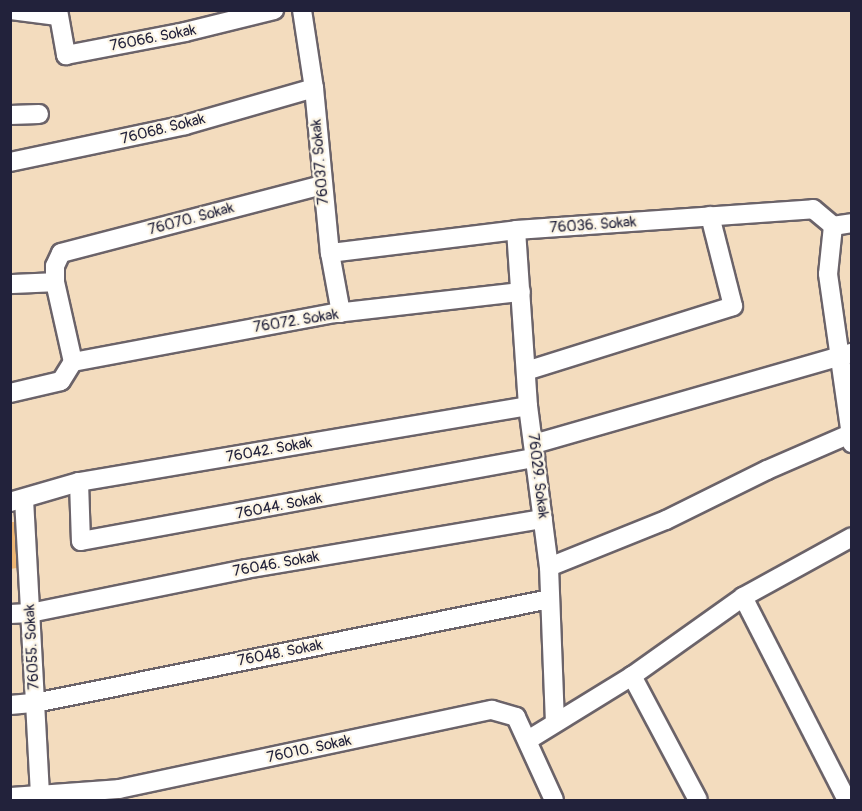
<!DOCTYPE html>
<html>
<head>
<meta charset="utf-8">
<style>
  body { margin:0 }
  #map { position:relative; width:862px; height:811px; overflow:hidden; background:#f3dcbe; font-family:Pangolin,sans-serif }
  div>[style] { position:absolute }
  .building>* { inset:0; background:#eeb775 }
  .roads { filter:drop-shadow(2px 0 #6b6369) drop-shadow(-2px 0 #6b6369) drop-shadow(0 2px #6b6369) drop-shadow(0 -2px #6b6369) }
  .street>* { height:18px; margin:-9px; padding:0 9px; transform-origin:9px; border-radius:9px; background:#fff }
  span { translate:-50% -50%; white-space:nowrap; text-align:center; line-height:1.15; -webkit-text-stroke:4.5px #fcf5e5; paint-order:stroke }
  .street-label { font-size:15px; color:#22223b }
  .frame { position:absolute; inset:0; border:12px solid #22223b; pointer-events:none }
</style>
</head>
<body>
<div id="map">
  <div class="building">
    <i style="clip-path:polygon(10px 522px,17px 522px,23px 567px,10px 569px)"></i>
  </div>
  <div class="roads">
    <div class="street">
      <i style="left:11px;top:10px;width:47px;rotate:7.3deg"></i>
      <i style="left:58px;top:10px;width:46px;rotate:79.9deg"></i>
      <i style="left:66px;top:55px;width:121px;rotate:-10.9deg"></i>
      <i style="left:185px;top:32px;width:92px;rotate:-13.9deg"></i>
      <i style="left:302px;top:10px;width:79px;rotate:81.3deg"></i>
      <i style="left:314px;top:88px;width:166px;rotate:84.5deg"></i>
      <i style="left:330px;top:253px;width:61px;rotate:79.6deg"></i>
      <i style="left:10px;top:115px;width:29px;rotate:-2deg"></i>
      <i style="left:10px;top:162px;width:179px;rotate:-11.9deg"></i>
      <i style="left:185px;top:125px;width:134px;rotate:-16deg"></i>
      <i style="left:833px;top:226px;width:48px;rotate:95.9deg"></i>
      <i style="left:828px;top:274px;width:171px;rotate:81.9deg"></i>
      <i style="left:516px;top:230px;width:176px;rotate:86.1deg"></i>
      <i style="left:528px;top:406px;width:162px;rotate:82.6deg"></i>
      <i style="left:549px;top:567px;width:156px;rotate:87.8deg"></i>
      <i style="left:330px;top:253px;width:187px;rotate:-7deg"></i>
      <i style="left:516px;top:230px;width:298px;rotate:-4deg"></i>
      <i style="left:813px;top:209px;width:26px;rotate:40deg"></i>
      <i style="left:833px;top:226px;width:19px;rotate:-9deg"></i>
      <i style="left:10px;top:284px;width:45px;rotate:-2.5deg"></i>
      <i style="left:73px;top:362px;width:268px;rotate:-10.6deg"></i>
      <i style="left:336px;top:313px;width:186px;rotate:-6.5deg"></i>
      <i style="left:73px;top:362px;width:82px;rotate:-102.7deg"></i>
      <i style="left:55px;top:282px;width:16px;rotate:-90deg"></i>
      <i style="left:55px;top:266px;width:14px;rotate:-65deg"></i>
      <i style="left:61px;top:253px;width:270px;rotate:-14.6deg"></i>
      <i style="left:526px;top:371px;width:217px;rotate:-17.4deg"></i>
      <i style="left:733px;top:306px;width:93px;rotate:-104.3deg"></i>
      <i style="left:10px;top:393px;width:52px;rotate:-13.2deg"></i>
      <i style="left:61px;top:381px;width:22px;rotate:-58deg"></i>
      <i style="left:534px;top:444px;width:331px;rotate:-16deg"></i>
      <i style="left:79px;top:482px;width:59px;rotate:88.1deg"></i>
      <i style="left:81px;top:541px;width:462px;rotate:-10.4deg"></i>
      <i style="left:24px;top:499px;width:296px;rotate:86.9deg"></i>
      <i style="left:10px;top:502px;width:72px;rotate:-16.2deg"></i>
      <i style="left:79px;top:482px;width:455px;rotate:-9.6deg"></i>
      <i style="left:549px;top:567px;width:126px;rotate:-21.9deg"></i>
      <i style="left:666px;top:520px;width:113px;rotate:-26.3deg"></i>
      <i style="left:767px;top:470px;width:93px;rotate:-23.5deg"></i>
      <i style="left:743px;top:597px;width:228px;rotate:62.9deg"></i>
      <i style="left:10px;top:614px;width:20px;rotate:-3deg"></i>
      <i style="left:30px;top:613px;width:220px;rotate:-11.5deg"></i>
      <i style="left:246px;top:569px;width:301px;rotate:-9.6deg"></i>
      <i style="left:632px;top:676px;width:140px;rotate:62deg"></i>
      <i style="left:10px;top:705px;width:25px;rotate:-5deg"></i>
      <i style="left:35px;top:703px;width:525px;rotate:-11.42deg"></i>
      <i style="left:528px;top:740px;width:122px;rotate:-31.6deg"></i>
      <i style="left:632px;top:676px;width:136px;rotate:-35.4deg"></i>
      <i style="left:743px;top:597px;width:124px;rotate:-28.8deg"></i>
      <i style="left:10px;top:797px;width:109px;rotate:-4.2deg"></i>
      <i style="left:119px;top:789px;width:381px;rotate:-12deg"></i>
      <i style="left:492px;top:710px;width:25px;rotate:16deg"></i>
      <i style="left:516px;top:717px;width:91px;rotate:65.4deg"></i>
    </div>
  </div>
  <div class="street-label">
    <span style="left:153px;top:38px;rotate:-11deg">76066. Sokak</span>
    <span style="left:163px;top:129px;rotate:-14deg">76068. Sokak</span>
    <span style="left:320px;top:162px;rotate:-95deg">76037. Sokak</span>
    <span style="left:191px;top:219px;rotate:-15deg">76070. Sokak</span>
    <span style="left:593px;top:225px;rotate:-4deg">76036. Sokak</span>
    <span style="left:296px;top:321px;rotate:-9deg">76072. Sokak</span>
    <span style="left:269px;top:450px;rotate:-10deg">76042. Sokak</span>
    <span style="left:538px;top:476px;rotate:83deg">76029. Sokak</span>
    <span style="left:279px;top:506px;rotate:-11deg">76044. Sokak</span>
    <span style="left:276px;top:564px;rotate:-10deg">76046. Sokak</span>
    <span style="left:32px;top:647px;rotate:-93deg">76055. Sokak</span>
    <span style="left:280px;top:653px;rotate:-11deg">76048. Sokak</span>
    <span style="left:309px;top:749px;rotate:-12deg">76010. Sokak</span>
  </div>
  <div class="frame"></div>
</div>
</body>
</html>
